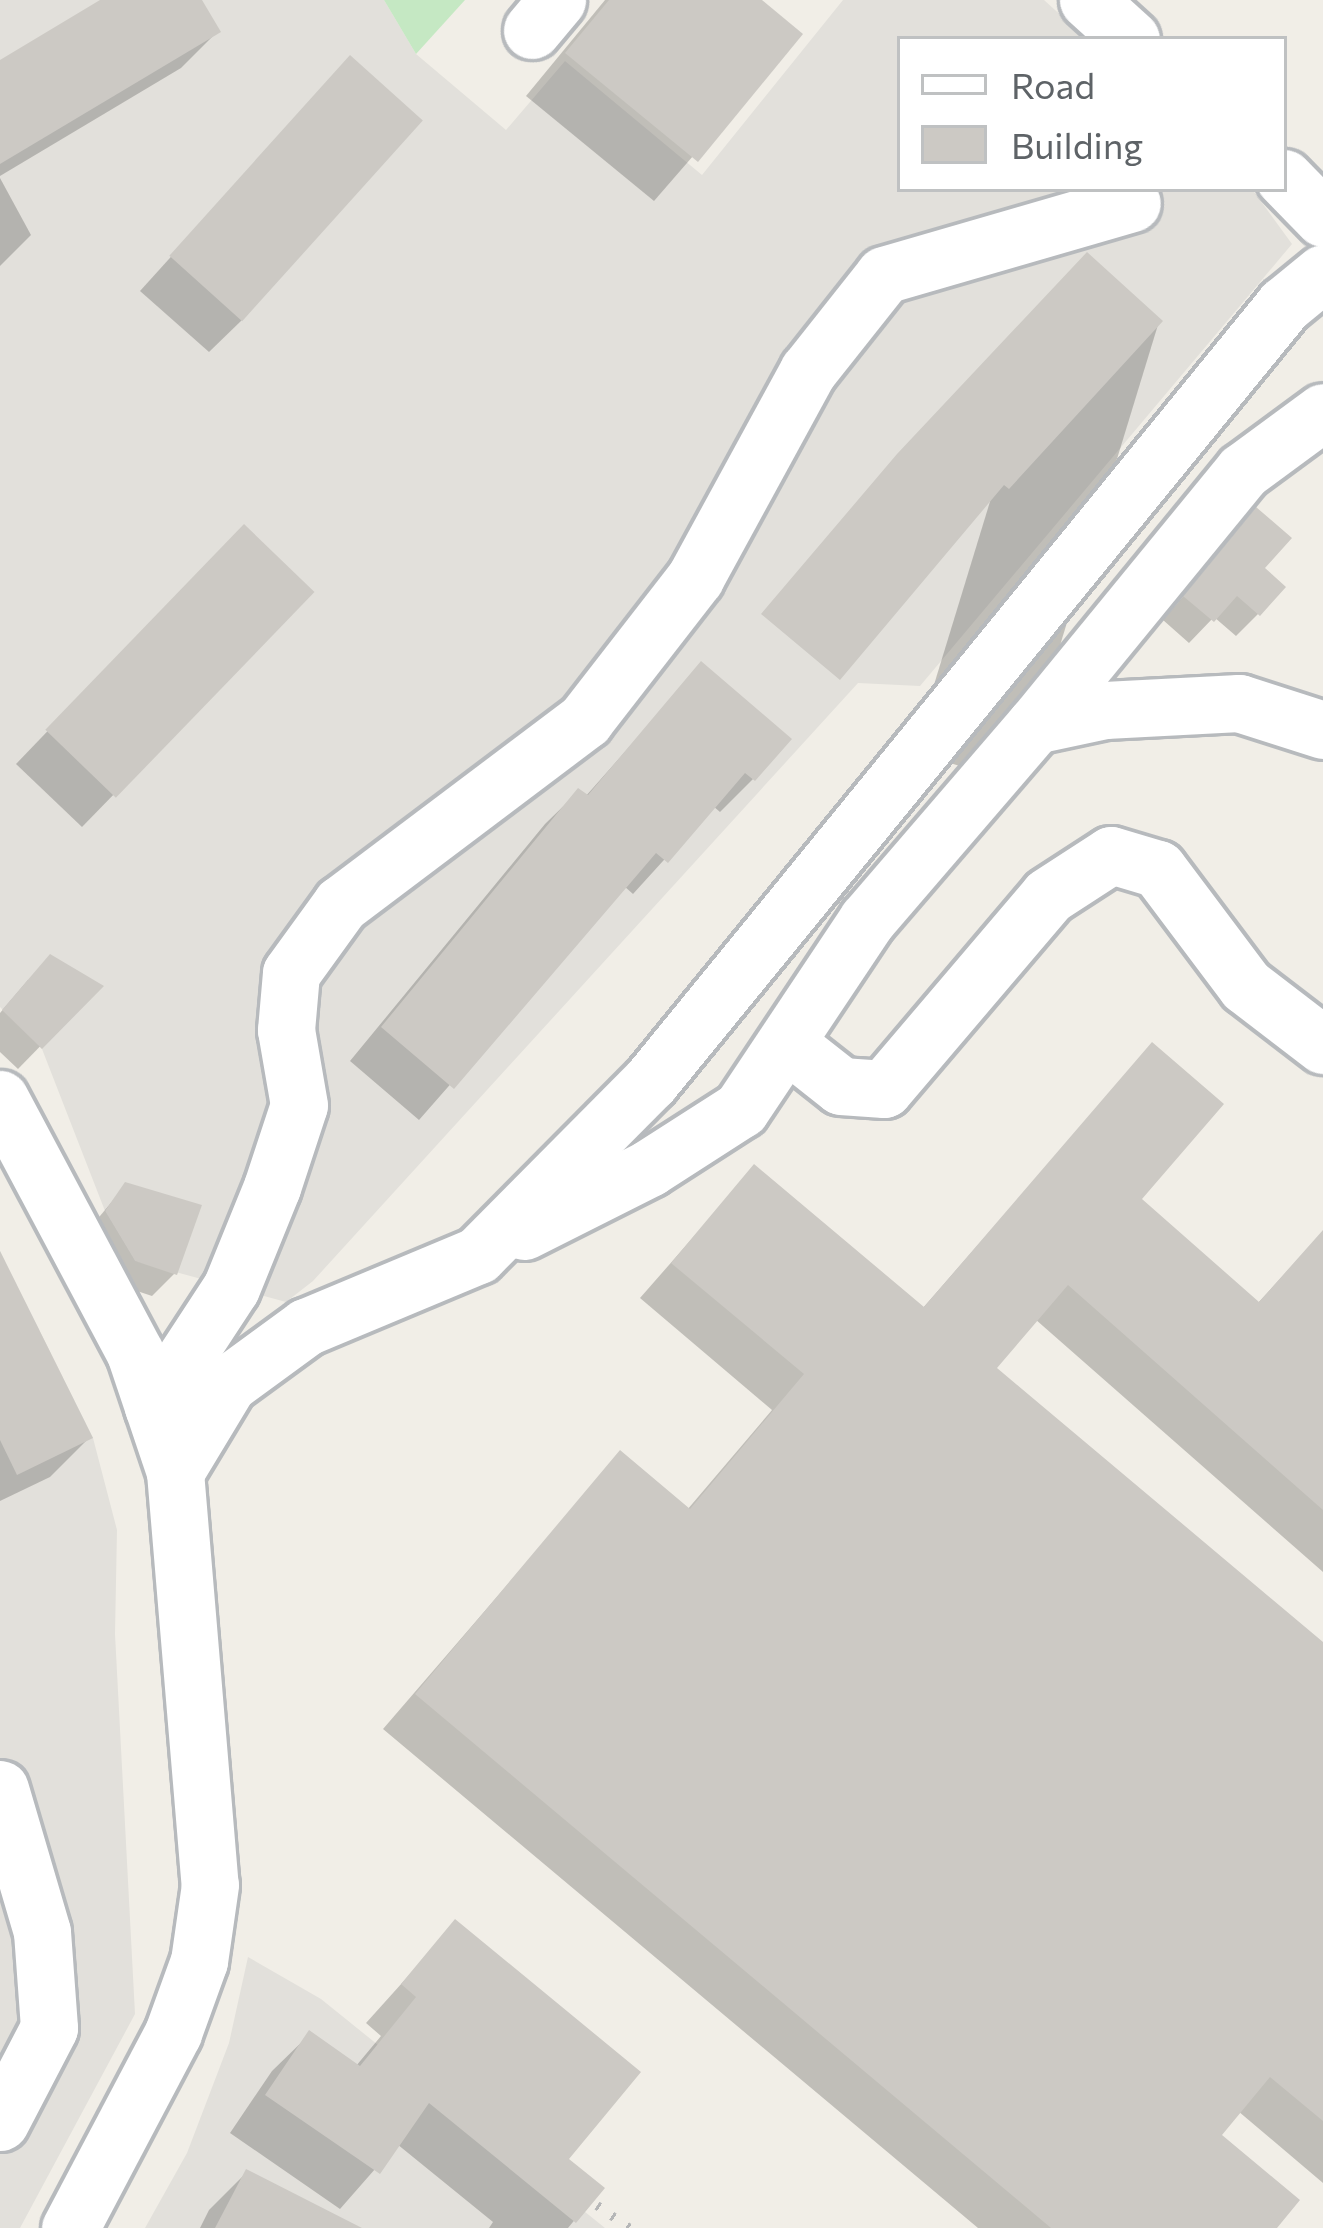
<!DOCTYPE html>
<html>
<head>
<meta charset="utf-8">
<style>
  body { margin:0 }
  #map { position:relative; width:1323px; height:2228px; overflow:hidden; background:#f1eee7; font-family:Commissioner,sans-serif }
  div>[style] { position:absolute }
  .industrial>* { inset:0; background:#e2e0db }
  .green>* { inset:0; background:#c5e8c3 }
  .shadow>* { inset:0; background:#0003; transform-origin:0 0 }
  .building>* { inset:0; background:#ccc9c4; transform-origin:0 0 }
  .roads { filter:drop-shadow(3px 0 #b7babd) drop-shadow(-3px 0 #b7babd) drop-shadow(0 3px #b7babd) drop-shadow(0 -3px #b7babd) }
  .minor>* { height:57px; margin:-28.5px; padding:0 28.5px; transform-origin:28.5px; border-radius:28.5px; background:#fff }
  .rail>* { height:9px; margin-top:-4.5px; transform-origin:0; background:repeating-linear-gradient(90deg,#b5b6b7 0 3px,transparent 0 18px) }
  span { translate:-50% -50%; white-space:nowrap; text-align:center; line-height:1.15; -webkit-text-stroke:10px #fff; paint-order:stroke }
  .legend { position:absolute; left:897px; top:36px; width:390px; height:156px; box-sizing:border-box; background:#fff; border:3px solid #bfc1c2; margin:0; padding:15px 21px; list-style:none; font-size:36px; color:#5e6367 }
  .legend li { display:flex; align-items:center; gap:24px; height:60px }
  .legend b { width:60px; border:3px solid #bfc1c2 }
</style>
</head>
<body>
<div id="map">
  <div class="industrial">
    <i style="clip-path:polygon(0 0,384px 0,416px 54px,506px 130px,565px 61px,702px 175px,843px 0,1044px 0,1087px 39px,900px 39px,900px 189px,1252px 189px,1292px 244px,920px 686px,858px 683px,313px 1281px,286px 1302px,135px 1261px,105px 1211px,42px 1049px,0 1007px)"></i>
    <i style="clip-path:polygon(0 1251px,93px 1438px,117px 1530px,115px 1634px,135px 2014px,20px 2228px,0 2228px)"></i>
    <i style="clip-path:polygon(248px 1957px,321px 1999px,605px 2228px,145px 2228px,187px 2153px,229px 2043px)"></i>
  </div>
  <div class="green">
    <i style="clip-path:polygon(384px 0,465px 0,416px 54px)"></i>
  </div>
  <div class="shadow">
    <i style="clip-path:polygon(106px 0,199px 0,218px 31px,181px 68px,0 176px,0 63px)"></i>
    <i style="clip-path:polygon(605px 0,757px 0,799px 34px,654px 201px,526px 96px)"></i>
    <i style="clip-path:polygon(350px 59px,242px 320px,209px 352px,140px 291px)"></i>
    <i style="clip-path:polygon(0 178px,31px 235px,0 266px)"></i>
    <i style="left:1055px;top:289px;width:109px;height:484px;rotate:17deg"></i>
    <i style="clip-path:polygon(1256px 511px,1258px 614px,1236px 636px,1214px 617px,1189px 643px,1163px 620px)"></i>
    <i style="clip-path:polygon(211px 561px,310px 593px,82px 827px,16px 764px)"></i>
    <i style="clip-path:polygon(701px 666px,753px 779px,720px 812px,713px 806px,633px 894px,624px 886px,419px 1120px,350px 1061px,545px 824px,578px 792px,585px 797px)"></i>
    <i style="clip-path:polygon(28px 980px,99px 986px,18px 1069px,0 1052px,0 1013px)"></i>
    <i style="clip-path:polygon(1152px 1046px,1138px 1199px,1257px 1304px,1323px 1232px,1323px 1572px,1035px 1319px,992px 1368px,1323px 1646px,1323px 2183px,1238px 2111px,1218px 2135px,1273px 2228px,978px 2228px,383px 1729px,620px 1454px,687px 1510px,772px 1410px,640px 1298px,754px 1168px,922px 1309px)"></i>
    <i style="clip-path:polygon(126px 1185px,175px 1273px,152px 1296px,113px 1283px,84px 1235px)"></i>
    <i style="clip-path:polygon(0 1259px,90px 1437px,50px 1477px,0 1501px)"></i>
    <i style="clip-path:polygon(456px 1923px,565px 2159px,601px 2188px,568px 2228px,489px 2228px,493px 2222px,397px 2144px,340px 2209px,230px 2133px,272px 2071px,310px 2034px,356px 2066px,381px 2036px,366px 2023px)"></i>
    <i style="clip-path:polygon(246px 2173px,356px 2228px,200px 2228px,209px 2210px)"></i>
  </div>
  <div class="building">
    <i style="clip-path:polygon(100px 0,202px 0,221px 32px,0 164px,0 60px)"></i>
    <i style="clip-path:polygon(609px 0,762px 0,803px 34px,698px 162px,565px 53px)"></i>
    <i style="left:350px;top:55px;width:98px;height:270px;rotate:42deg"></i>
    <i style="clip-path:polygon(1087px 252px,1163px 321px,1009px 489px,1004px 485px,840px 680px,761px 614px,897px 454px)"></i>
    <i style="clip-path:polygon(1256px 507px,1292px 538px,1265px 568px,1286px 587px,1260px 616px,1237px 596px,1214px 622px,1183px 596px)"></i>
    <i style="left:244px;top:524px;width:98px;height:286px;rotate:44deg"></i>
    <i style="clip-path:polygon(701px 661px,792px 739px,755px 781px,745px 773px,668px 863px,656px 853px,454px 1089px,381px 1027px,578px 788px,588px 795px)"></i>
    <i style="clip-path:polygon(50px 954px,104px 986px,42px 1049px,2px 1010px)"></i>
    <i style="clip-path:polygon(1152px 1042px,1224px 1104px,1142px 1199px,1259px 1302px,1323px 1230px,1323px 1510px,1068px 1285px,997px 1368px,1323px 1642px,1323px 2121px,1270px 2077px,1222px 2135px,1300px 2200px,1277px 2228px,1051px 2228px,415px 1694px,620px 1450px,690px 1509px,804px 1374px,671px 1263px,754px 1164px,924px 1307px)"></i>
    <i style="clip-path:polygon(125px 1182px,202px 1205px,177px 1275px,135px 1261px,105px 1211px)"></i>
    <i style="clip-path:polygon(0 1251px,93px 1438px,17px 1475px,0 1440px)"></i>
    <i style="clip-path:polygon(455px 1919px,641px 2072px,569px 2159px,605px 2188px,576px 2223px,429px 2103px,380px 2174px,265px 2095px,309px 2030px,360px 2066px,416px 1997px,401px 1984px)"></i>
    <i style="clip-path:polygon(246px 2169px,362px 2228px,215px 2228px)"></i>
  </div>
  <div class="roads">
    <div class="minor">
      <i style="left:1088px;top:0;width:58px;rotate:42.2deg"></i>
      <i style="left:532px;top:30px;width:39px;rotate:-50deg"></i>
      <i style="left:1284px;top:178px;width:56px;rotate:45.7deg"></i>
      <i style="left:1035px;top:725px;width:72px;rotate:-12.1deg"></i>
      <i style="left:1105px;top:710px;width:134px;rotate:-3deg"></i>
      <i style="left:1239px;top:703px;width:88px;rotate:17.8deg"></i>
      <i style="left:789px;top:1045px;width:66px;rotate:38.3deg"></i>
      <i style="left:841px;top:1086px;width:43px;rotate:4deg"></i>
      <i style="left:884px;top:1089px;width:253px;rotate:-49.6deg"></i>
      <i style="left:1048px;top:896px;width:75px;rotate:-33.1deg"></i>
      <i style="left:1111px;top:855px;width:49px;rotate:16.6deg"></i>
      <i style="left:1158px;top:869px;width:146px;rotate:53.1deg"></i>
      <i style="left:1246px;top:986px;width:97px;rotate:37.5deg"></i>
      <i style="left:0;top:1099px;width:288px;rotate:62deg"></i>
      <i style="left:135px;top:1353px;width:126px;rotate:71.4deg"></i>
      <i style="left:175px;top:1472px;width:414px;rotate:85.2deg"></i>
      <i style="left:210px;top:1885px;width:77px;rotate:98.2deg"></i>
      <i style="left:199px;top:1961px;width:77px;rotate:109.9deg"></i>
      <i style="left:173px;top:2033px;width:221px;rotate:117.8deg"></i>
      <i style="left:524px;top:1231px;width:140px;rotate:-26.7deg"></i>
      <i style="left:649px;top:1168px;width:109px;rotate:-32.7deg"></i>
      <i style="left:741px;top:1109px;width:227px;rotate:-56.3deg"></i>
      <i style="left:867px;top:920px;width:257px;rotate:-49.3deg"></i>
      <i style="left:1035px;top:725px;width:328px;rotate:-50.7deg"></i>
      <i style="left:1243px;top:471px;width:99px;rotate:-36.4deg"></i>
      <i style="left:153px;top:1407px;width:142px;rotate:-56.8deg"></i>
      <i style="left:231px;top:1288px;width:109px;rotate:-67.9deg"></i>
      <i style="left:272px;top:1187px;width:86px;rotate:-71.8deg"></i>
      <i style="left:299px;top:1105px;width:76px;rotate:-99.8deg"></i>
      <i style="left:286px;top:1030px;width:57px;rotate:-85deg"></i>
      <i style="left:291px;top:973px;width:85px;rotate:-54.1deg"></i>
      <i style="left:341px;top:904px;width:306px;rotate:-37deg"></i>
      <i style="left:585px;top:720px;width:180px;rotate:-52.2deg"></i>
      <i style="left:695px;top:578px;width:236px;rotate:-61.4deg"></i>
      <i style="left:808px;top:371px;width:122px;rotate:-51.6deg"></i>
      <i style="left:884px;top:275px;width:258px;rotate:-16.2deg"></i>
      <i style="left:175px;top:1472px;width:103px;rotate:-58.9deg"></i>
      <i style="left:228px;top:1384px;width:97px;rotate:-36.2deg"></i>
      <i style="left:306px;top:1327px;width:186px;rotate:-22.7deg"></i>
      <i style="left:478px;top:1255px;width:244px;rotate:-45.2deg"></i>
      <i style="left:650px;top:1082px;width:1003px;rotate:-50.79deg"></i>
      <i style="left:1284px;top:305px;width:50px;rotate:-39.4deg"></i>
      <i style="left:0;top:1789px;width:149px;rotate:73.6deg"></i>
      <i style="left:42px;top:1932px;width:96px;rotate:85.8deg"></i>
      <i style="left:49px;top:2028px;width:106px;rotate:117.5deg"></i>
    </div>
  </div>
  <div class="rail">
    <i style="left:597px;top:2205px;width:40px;rotate:34.9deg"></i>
  </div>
  <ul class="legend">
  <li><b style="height:15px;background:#fff"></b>Road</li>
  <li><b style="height:33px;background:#ccc9c4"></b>Building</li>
  </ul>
</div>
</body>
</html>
